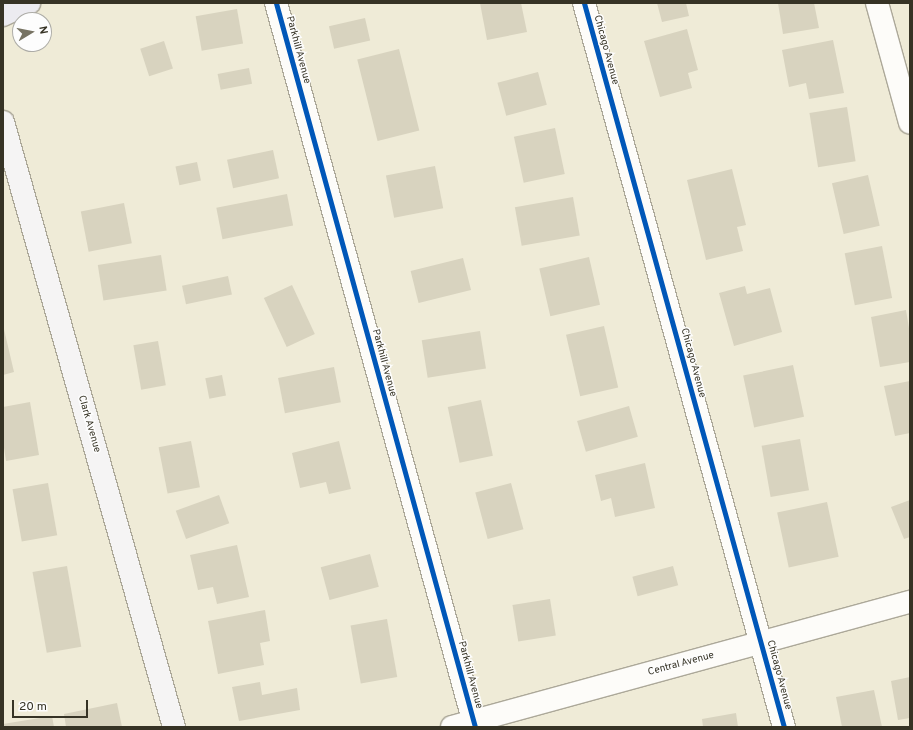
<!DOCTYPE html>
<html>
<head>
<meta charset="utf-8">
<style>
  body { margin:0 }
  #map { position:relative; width:913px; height:730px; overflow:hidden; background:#efebd7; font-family:Overpass,sans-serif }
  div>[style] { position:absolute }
  .building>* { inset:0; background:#d8d3bf; transform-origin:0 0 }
  .roads { filter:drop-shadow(1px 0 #aca899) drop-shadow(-1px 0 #aca899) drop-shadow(0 1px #aca899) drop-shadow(0 -1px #aca899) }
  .street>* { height:22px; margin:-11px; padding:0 11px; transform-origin:11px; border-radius:11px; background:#fdfcf9 }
  .secondary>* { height:22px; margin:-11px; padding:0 11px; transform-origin:11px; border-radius:11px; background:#f5f4f4 }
  .primary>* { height:22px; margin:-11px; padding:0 11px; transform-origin:11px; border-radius:11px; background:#ecebf0 }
  .cycleway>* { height:5px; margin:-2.5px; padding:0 2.5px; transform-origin:2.5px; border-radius:2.5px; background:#0057b8 }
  span { translate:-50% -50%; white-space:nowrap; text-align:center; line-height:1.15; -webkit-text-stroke:3px #fdfdfd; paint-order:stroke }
  .street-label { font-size:10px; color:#363325 }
  .frame { position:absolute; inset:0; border:4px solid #363325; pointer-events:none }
  .north { position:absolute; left:12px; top:12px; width:40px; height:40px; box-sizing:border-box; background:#fdfdfd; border:1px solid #adaca7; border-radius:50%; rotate:80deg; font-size:11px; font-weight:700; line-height:16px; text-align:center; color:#363325 }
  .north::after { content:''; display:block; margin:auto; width:14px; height:18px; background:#777363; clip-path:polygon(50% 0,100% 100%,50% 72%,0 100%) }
  .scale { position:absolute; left:12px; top:700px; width:76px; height:18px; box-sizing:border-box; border:2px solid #363325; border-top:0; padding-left:5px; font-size:12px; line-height:14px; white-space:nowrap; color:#363325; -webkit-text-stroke:3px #fdfdfd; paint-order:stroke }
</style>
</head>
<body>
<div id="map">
  <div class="building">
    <i style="clip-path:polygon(480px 3px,521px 3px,527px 32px,487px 40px)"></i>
    <i style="clip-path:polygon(657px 3px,686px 3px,689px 16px,662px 22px)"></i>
    <i style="clip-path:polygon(778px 3px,814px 3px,819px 28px,783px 34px)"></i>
    <i style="left:237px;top:9px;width:35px;height:42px;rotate:80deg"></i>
    <i style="left:365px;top:18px;width:23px;height:37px;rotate:77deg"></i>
    <i style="clip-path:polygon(687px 29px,698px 70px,688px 73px,692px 88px,660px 97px,644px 41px)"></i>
    <i style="clip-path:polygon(833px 40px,844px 93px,809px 99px,806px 83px,789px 87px,782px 50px)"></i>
    <i style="left:164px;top:41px;width:29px;height:25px;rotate:72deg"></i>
    <i style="left:399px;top:49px;width:84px;height:43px;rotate:76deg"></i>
    <i style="left:249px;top:68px;width:16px;height:32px;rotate:79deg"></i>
    <i style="left:538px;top:72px;width:34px;height:42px;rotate:75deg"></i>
    <i style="left:847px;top:107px;width:55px;height:38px;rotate:81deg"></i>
    <i style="left:555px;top:128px;width:47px;height:42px;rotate:78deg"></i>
    <i style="left:273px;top:150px;width:29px;height:47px;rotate:78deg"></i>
    <i style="left:197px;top:162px;width:19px;height:22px;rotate:78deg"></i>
    <i style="left:435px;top:166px;width:43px;height:50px;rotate:79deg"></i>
    <i style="clip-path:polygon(732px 169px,746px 225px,737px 227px,743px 251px,706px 260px,687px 180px)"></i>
    <i style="left:868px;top:175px;width:52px;height:37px;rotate:77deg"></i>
    <i style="left:287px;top:194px;width:32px;height:72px;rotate:79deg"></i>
    <i style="left:573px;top:197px;width:39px;height:59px;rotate:80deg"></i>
    <i style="left:124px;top:203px;width:41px;height:44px;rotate:79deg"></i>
    <i style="left:882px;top:246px;width:53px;height:38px;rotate:79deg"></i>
    <i style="left:161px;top:255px;width:36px;height:64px;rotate:81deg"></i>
    <i style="left:589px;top:257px;width:49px;height:51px;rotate:77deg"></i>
    <i style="left:463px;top:258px;width:33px;height:54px;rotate:76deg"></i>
    <i style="left:228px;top:276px;width:19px;height:47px;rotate:78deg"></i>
    <i style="left:292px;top:285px;width:54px;height:31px;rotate:65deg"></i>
    <i style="clip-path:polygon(745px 286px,747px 294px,770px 288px,782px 332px,734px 346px,719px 293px)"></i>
    <i style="clip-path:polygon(906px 310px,910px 334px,910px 362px,880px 367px,871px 317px)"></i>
    <i style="clip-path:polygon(3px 325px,14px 372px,3px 375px)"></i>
    <i style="left:604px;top:326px;width:63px;height:39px;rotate:77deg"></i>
    <i style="left:480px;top:331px;width:38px;height:59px;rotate:81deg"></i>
    <i style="left:158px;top:341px;width:45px;height:25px;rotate:80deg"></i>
    <i style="left:793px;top:365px;width:53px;height:51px;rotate:78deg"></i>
    <i style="left:334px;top:367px;width:36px;height:57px;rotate:79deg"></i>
    <i style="left:222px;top:375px;width:21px;height:17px;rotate:79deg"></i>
    <i style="clip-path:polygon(910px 381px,910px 433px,895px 436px,884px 386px)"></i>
    <i style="left:481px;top:400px;width:57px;height:34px;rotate:78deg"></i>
    <i style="clip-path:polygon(30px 402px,39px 455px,6px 461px,3px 441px,3px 407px)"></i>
    <i style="left:629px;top:406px;width:32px;height:54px;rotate:74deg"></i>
    <i style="left:800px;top:439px;width:52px;height:39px;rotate:80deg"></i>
    <i style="left:191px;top:441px;width:47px;height:33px;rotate:79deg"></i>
    <i style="clip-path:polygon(339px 441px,351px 489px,329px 494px,326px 482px,300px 488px,292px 453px)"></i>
    <i style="clip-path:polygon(645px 463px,655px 508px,615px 517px,611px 498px,601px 501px,595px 475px)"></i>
    <i style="left:48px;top:483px;width:53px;height:36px;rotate:80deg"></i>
    <i style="left:511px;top:483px;width:48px;height:37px;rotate:75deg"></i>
    <i style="left:219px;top:495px;width:30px;height:46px;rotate:70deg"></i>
    <i style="clip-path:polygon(910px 500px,910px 537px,904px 539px,891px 507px)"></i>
    <i style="left:827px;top:502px;width:56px;height:51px;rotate:78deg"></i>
    <i style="clip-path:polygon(237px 545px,249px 597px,217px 604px,213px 587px,198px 590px,190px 555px)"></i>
    <i style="left:370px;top:554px;width:34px;height:51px;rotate:75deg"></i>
    <i style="left:67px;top:566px;width:82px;height:35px;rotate:80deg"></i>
    <i style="left:673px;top:566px;width:20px;height:42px;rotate:75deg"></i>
    <i style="left:550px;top:599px;width:37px;height:38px;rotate:81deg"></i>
    <i style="clip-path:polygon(265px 610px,270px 641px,260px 643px,264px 665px,218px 674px,208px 621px)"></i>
    <i style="left:387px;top:619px;width:59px;height:37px;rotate:80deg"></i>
    <i style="clip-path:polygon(910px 677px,910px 718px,898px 720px,891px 681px)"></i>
    <i style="clip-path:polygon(260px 682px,262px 695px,297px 688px,300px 710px,239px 721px,232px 687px)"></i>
    <i style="clip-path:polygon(874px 690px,882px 727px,842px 727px,836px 697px)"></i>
    <i style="clip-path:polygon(117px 703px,122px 727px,66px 727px,64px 714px)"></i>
    <i style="clip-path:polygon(736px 713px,738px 727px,703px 727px,702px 719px)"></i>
    <i style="clip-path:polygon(52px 716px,54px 727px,3px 727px,3px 724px)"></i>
  </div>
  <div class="roads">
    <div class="street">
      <i style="left:276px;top:3px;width:751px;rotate:74.63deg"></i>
      <i style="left:584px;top:3px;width:751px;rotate:74.56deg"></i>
      <i style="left:877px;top:3px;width:124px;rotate:74.6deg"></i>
      <i style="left:452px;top:727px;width:475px;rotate:-15.3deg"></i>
    </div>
    <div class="secondary">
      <i style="left:3px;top:122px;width:629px;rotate:74.22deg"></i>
    </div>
    <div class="primary">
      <i style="left:3px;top:15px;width:29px;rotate:-25deg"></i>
    </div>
  </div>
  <div class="cycleway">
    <i style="left:276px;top:3px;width:751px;rotate:74.63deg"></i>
    <i style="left:584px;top:3px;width:751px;rotate:74.56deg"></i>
  </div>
  <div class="street-label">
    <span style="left:298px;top:50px;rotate:75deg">Parkhill Avenue</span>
    <span style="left:606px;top:50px;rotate:75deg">Chicago Avenue</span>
    <span style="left:384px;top:363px;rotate:75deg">Parkhill Avenue</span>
    <span style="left:693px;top:363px;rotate:75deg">Chicago Avenue</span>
    <span style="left:89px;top:424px;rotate:74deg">Clark Avenue</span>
    <span style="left:681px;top:664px;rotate:-15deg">Central Avenue</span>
    <span style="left:470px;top:675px;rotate:75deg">Parkhill Avenue</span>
    <span style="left:779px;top:675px;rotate:75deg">Chicago Avenue</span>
  </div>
  <div class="frame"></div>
  <div class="north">N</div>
  <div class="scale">20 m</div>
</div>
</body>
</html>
